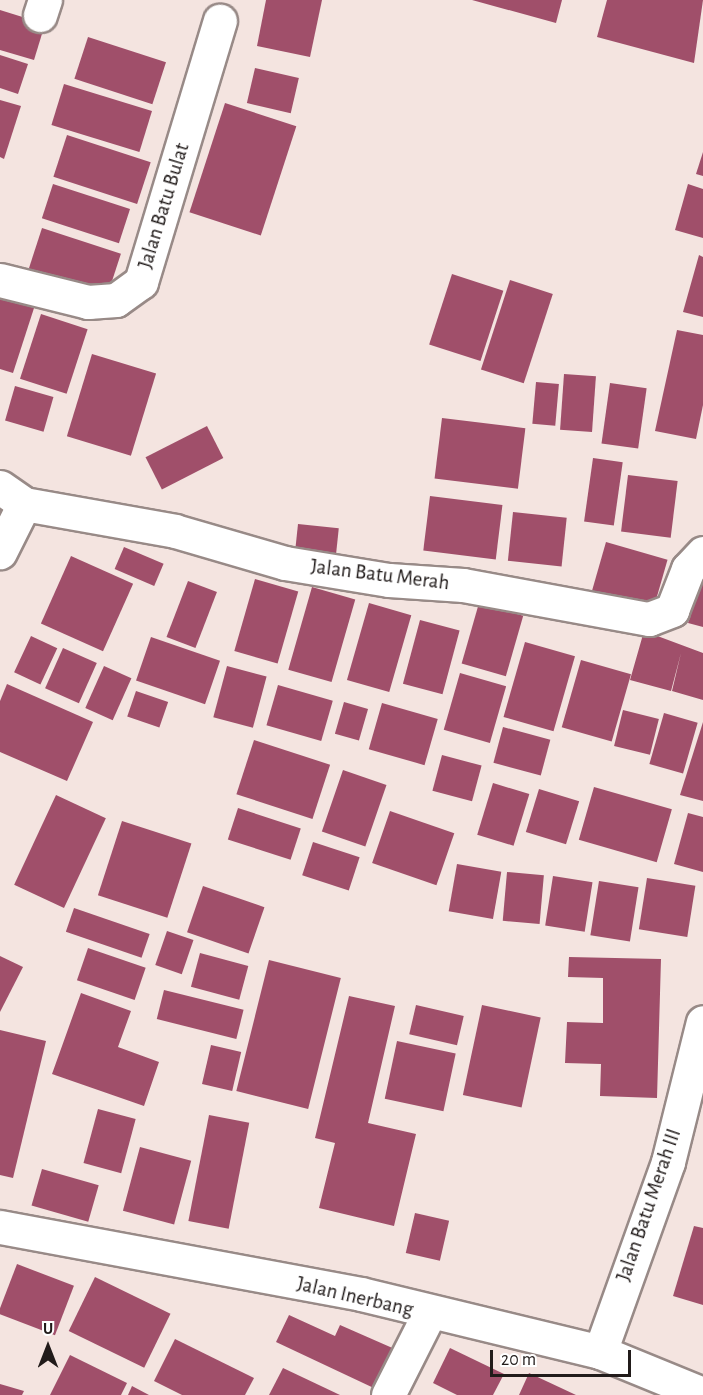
<!DOCTYPE html>
<html>
<head>
<meta charset="utf-8">
<style>
  body { margin:0 }
  #map { position:relative; width:703px; height:1395px; overflow:hidden; background:#f4e4e0; font-family:"Alegreya Sans",sans-serif }
  div>[style] { position:absolute }
  .building>* { inset:0; background:#a04f6a; transform-origin:0 0 }
  .roads { filter:drop-shadow(2px 0 #988a87) drop-shadow(-2px 0 #988a87) drop-shadow(0 2px #988a87) drop-shadow(0 -2px #988a87) }
  .street>* { height:33px; margin:-16.5px; padding:0 16.5px; transform-origin:16.5px; border-radius:16.5px; background:#fff }
  span { translate:-50% -50%; white-space:nowrap; text-align:center; line-height:1.15; -webkit-text-stroke:5px #fff; paint-order:stroke }
  .street-label { font-size:21px; color:#211b1a }
  .north { position:absolute; left:18px; top:1317px; width:60px; height:60px; -webkit-text-stroke:4px #fff; paint-order:stroke; rotate:0deg; font-size:16px; font-weight:700; line-height:24px; text-align:center; color:#211b1a }
  .north::after { content:''; display:block; margin:auto; width:21px; height:27px; background:#211b1a; clip-path:polygon(50% 0,100% 100%,50% 72%,0 100%) }
  .scale { position:absolute; left:490px; top:1350px; width:141px; height:27px; box-sizing:border-box; border:3px solid #211b1a; border-top:0; padding-left:8px; font-size:18px; line-height:21px; white-space:nowrap; color:#211b1a; -webkit-text-stroke:4px #fff; paint-order:stroke }
</style>
</head>
<body>
<div id="map">
  <div class="building">
    <i style="clip-path:polygon(266px 0,322px 0,310px 57px,257px 46px)"></i>
    <i style="clip-path:polygon(472px 0,562px 0,556px 23px)"></i>
    <i style="clip-path:polygon(607px 0,703px 0,694px 63px,597px 37px)"></i>
    <i style="clip-path:polygon(0 10px,45px 24px,34px 60px,0 50px)"></i>
    <i style="left:88px;top:37px;width:82px;height:44px;rotate:18deg"></i>
    <i style="clip-path:polygon(0 55px,28px 64px,18px 94px,0 88px)"></i>
    <i style="left:255px;top:68px;width:45px;height:36px;rotate:13deg"></i>
    <i style="left:64px;top:84px;width:92px;height:43px;rotate:17deg"></i>
    <i style="clip-path:polygon(0 100px,21px 106px,4px 159px,0 157px)"></i>
    <i style="left:225px;top:103px;width:75px;height:115px;rotate:18deg"></i>
    <i style="left:67px;top:135px;width:88px;height:44px;rotate:18deg"></i>
    <i style="clip-path:polygon(703px 152px,703px 176px,696px 174px)"></i>
    <i style="left:53px;top:184px;width:81px;height:36px;rotate:18deg"></i>
    <i style="clip-path:polygon(688px 184px,703px 189px,703px 238px,675px 230px)"></i>
    <i style="left:42px;top:228px;width:83px;height:43px;rotate:18deg"></i>
    <i style="clip-path:polygon(699px 255px,703px 257px,703px 317px,683px 312px)"></i>
    <i style="left:452px;top:274px;width:54px;height:74px;rotate:18deg"></i>
    <i style="left:510px;top:280px;width:45px;height:94px;rotate:18deg"></i>
    <i style="clip-path:polygon(0 295px,35px 305px,13px 373px,0 369px)"></i>
    <i style="left:41px;top:314px;width:49px;height:68px;rotate:18deg"></i>
    <i style="clip-path:polygon(677px 330px,703px 335px,703px 405px,696px 439px,655px 431px)"></i>
    <i style="left:92px;top:354px;width:67px;height:86px;rotate:17deg"></i>
    <i style="left:564px;top:374px;width:32px;height:56px;rotate:4deg"></i>
    <i style="left:536px;top:382px;width:23px;height:42px;rotate:5deg"></i>
    <i style="left:610px;top:383px;width:37px;height:61px;rotate:8deg"></i>
    <i style="left:15px;top:386px;width:40px;height:36px;rotate:16deg"></i>
    <i style="left:442px;top:418px;width:84px;height:61px;rotate:7deg"></i>
    <i style="left:207px;top:426px;width:36px;height:69px;rotate:63deg"></i>
    <i style="left:593px;top:458px;width:30px;height:64px;rotate:8deg"></i>
    <i style="left:628px;top:475px;width:50px;height:57px;rotate:7deg"></i>
    <i style="left:430px;top:496px;width:73px;height:55px;rotate:7deg"></i>
    <i style="left:513px;top:512px;width:54px;height:49px;rotate:6deg"></i>
    <i style="left:298px;top:524px;width:41px;height:32px;rotate:6deg"></i>
    <i style="left:606px;top:542px;width:64px;height:51px;rotate:16deg"></i>
    <i style="left:124px;top:547px;width:43px;height:24px;rotate:23deg"></i>
    <i style="left:71px;top:556px;width:68px;height:74px;rotate:24deg"></i>
    <i style="clip-path:polygon(703px 573px,703px 627px,688px 623px)"></i>
    <i style="left:255px;top:579px;width:45px;height:75px;rotate:16deg"></i>
    <i style="left:188px;top:581px;width:31px;height:60px;rotate:21deg"></i>
    <i style="left:312px;top:587px;width:45px;height:86px;rotate:16deg"></i>
    <i style="left:369px;top:603px;width:44px;height:80px;rotate:16deg"></i>
    <i style="left:479px;top:603px;width:46px;height:63px;rotate:16deg"></i>
    <i style="left:420px;top:620px;width:41px;height:66px;rotate:15deg"></i>
    <i style="clip-path:polygon(644px 631px,703px 653px,703px 700px,672px 691px,681px 653px,671px 691px,630px 680px)"></i>
    <i style="left:31px;top:636px;width:29px;height:40px;rotate:25deg"></i>
    <i style="left:151px;top:637px;width:73px;height:46px;rotate:19deg"></i>
    <i style="left:525px;top:642px;width:52px;height:78px;rotate:16deg"></i>
    <i style="left:63px;top:648px;width:37px;height:44px;rotate:24deg"></i>
    <i style="left:581px;top:660px;width:52px;height:70px;rotate:16deg"></i>
    <i style="left:104px;top:666px;width:30px;height:46px;rotate:24deg"></i>
    <i style="left:227px;top:666px;width:41px;height:53px;rotate:15deg"></i>
    <i style="left:460px;top:673px;width:48px;height:59px;rotate:16deg"></i>
    <i style="clip-path:polygon(7px 684px,93px 722px,67px 781px,0 752px,0 701px)"></i>
    <i style="left:278px;top:685px;width:57px;height:42px;rotate:16deg"></i>
    <i style="left:136px;top:691px;width:34px;height:27px;rotate:19deg"></i>
    <i style="left:344px;top:702px;width:25px;height:33px;rotate:16deg"></i>
    <i style="left:382px;top:703px;width:58px;height:48px;rotate:16deg"></i>
    <i style="left:623px;top:710px;width:37px;height:37px;rotate:14deg"></i>
    <i style="left:664px;top:713px;width:35px;height:53px;rotate:16deg"></i>
    <i style="clip-path:polygon(703px 722px,703px 801px,680px 795px)"></i>
    <i style="left:503px;top:727px;width:49px;height:37px;rotate:15deg"></i>
    <i style="left:254px;top:740px;width:80px;height:57px;rotate:18deg"></i>
    <i style="left:442px;top:755px;width:41px;height:37px;rotate:15deg"></i>
    <i style="left:343px;top:770px;width:46px;height:65px;rotate:19deg"></i>
    <i style="left:493px;top:783px;width:38px;height:54px;rotate:17deg"></i>
    <i style="left:594px;top:787px;width:81px;height:55px;rotate:16deg"></i>
    <i style="left:539px;top:789px;width:42px;height:45px;rotate:17deg"></i>
    <i style="left:56px;top:795px;width:55px;height:99px;rotate:25deg"></i>
    <i style="left:238px;top:808px;width:66px;height:33px;rotate:18deg"></i>
    <i style="left:390px;top:811px;width:68px;height:55px;rotate:19deg"></i>
    <i style="clip-path:polygon(688px 813px,703px 817px,703px 872px,674px 864px)"></i>
    <i style="left:122px;top:821px;width:73px;height:78px;rotate:18deg"></i>
    <i style="left:313px;top:842px;width:49px;height:35px;rotate:18deg"></i>
    <i style="left:457px;top:864px;width:45px;height:48px;rotate:10deg"></i>
    <i style="left:507px;top:872px;width:37px;height:49px;rotate:5deg"></i>
    <i style="left:553px;top:876px;width:40px;height:50px;rotate:9deg"></i>
    <i style="left:647px;top:878px;width:49px;height:52px;rotate:9deg"></i>
    <i style="left:599px;top:881px;width:40px;height:55px;rotate:9deg"></i>
    <i style="left:203px;top:886px;width:65px;height:49px;rotate:19deg"></i>
    <i style="left:74px;top:908px;width:80px;height:25px;rotate:19deg"></i>
    <i style="left:167px;top:931px;width:28px;height:36px;rotate:19deg"></i>
    <i style="left:88px;top:948px;width:61px;height:34px;rotate:19deg"></i>
    <i style="left:200px;top:953px;width:50px;height:35px;rotate:15deg"></i>
    <i style="clip-path:polygon(0 956px,23px 967px,0 1012px)"></i>
    <i style="clip-path:polygon(569px 957px,661px 959px,657px 1098px,600px 1096px,601px 1064px,565px 1063px,567px 1022px,603px 1023px,603px 978px,568px 977px)"></i>
    <i style="left:269px;top:960px;width:74px;height:135px;rotate:14deg"></i>
    <i style="left:164px;top:990px;width:82px;height:30px;rotate:14deg"></i>
    <i style="clip-path:polygon(81px 993px,131px 1011px,118px 1047px,159px 1062px,144px 1106px,52px 1074px)"></i>
    <i style="clip-path:polygon(349px 996px,395px 1006px,368px 1123px,416px 1134px,394px 1226px,319px 1208px,335px 1143px,315px 1138px)"></i>
    <i style="left:416px;top:1005px;width:49px;height:30px;rotate:13deg"></i>
    <i style="left:482px;top:1005px;width:60px;height:92px;rotate:12deg"></i>
    <i style="clip-path:polygon(0 1030px,46px 1041px,13px 1178px,0 1175px)"></i>
    <i style="left:397px;top:1041px;width:60px;height:59px;rotate:12deg"></i>
    <i style="left:211px;top:1045px;width:31px;height:40px;rotate:13deg"></i>
    <i style="left:98px;top:1109px;width:39px;height:56px;rotate:15deg"></i>
    <i style="left:209px;top:1115px;width:41px;height:108px;rotate:11deg"></i>
    <i style="left:140px;top:1147px;width:53px;height:66px;rotate:15deg"></i>
    <i style="left:42px;top:1169px;width:59px;height:38px;rotate:16deg"></i>
    <i style="left:415px;top:1213px;width:35px;height:41px;rotate:13deg"></i>
    <i style="clip-path:polygon(694px 1226px,703px 1228px,703px 1305px,673px 1296px)"></i>
    <i style="left:17px;top:1264px;width:61px;height:53px;rotate:21deg"></i>
    <i style="left:95px;top:1277px;width:84px;height:60px;rotate:26deg"></i>
    <i style="clip-path:polygon(289px 1315px,335px 1336px,340px 1325px,397px 1350px,378px 1390px,276px 1342px)"></i>
    <i style="clip-path:polygon(175px 1339px,254px 1378px,245px 1395px,182px 1395px,154px 1381px)"></i>
    <i style="clip-path:polygon(450px 1348px,504px 1374px,493px 1395px,457px 1395px,433px 1383px)"></i>
    <i style="clip-path:polygon(70px 1355px,127px 1383px,121px 1395px,50px 1395px)"></i>
    <i style="clip-path:polygon(283px 1368px,340px 1395px,269px 1395px)"></i>
    <i style="clip-path:polygon(529px 1373px,576px 1395px,519px 1395px)"></i>
    <i style="clip-path:polygon(0 1384px,24px 1391px,22px 1395px,0 1395px)"></i>
    <i style="clip-path:polygon(132px 1386px,149px 1395px,128px 1395px)"></i>
  </div>
  <div class="roads">
    <div class="street">
      <i style="left:40px;top:15px;width:16px;rotate:-72deg"></i>
      <i style="left:0;top:280px;width:91px;rotate:14deg"></i>
      <i style="left:88px;top:302px;width:28px;rotate:-4deg"></i>
      <i style="left:116px;top:300px;width:31px;rotate:-36deg"></i>
      <i style="left:141px;top:282px;width:273px;rotate:-73.2deg"></i>
      <i style="left:0;top:487px;width:29px;rotate:35deg"></i>
      <i style="left:24px;top:504px;width:54px;rotate:116.6deg"></i>
      <i style="left:24px;top:504px;width:153px;rotate:10.1deg"></i>
      <i style="left:175px;top:531px;width:115px;rotate:16.2deg"></i>
      <i style="left:285px;top:563px;width:105px;rotate:9.3deg"></i>
      <i style="left:389px;top:580px;width:74px;rotate:3.9deg"></i>
      <i style="left:463px;top:585px;width:189px;rotate:10.4deg"></i>
      <i style="left:649px;top:619px;width:25px;rotate:-21deg"></i>
      <i style="left:672px;top:610px;width:44px;rotate:-68.7deg"></i>
      <i style="left:688px;top:569px;width:22px;rotate:-47deg"></i>
      <i style="left:0;top:1227px;width:367px;rotate:10.5deg"></i>
      <i style="left:361px;top:1294px;width:246px;rotate:13.6deg"></i>
      <i style="left:600px;top:1352px;width:111px;rotate:22.2deg"></i>
      <i style="left:600px;top:1352px;width:202px;rotate:-70.3deg"></i>
      <i style="left:668px;top:1162px;width:144px;rotate:-76deg"></i>
      <i style="left:388px;top:1395px;width:91px;rotate:-63.2deg"></i>
    </div>
  </div>
  <div class="street-label">
    <span style="left:164px;top:206px;rotate:-73deg">Jalan Batu Bulat</span>
    <span style="left:380px;top:575px;rotate:7deg">Jalan Batu Merah</span>
    <span style="left:649px;top:1205px;rotate:-71deg">Jalan Batu Merah III</span>
    <span style="left:355px;top:1297px;rotate:13deg">Jalan Inerbang</span>
  </div>
  <div class="north">U</div>
  <div class="scale">20 m</div>
</div>
</body>
</html>
